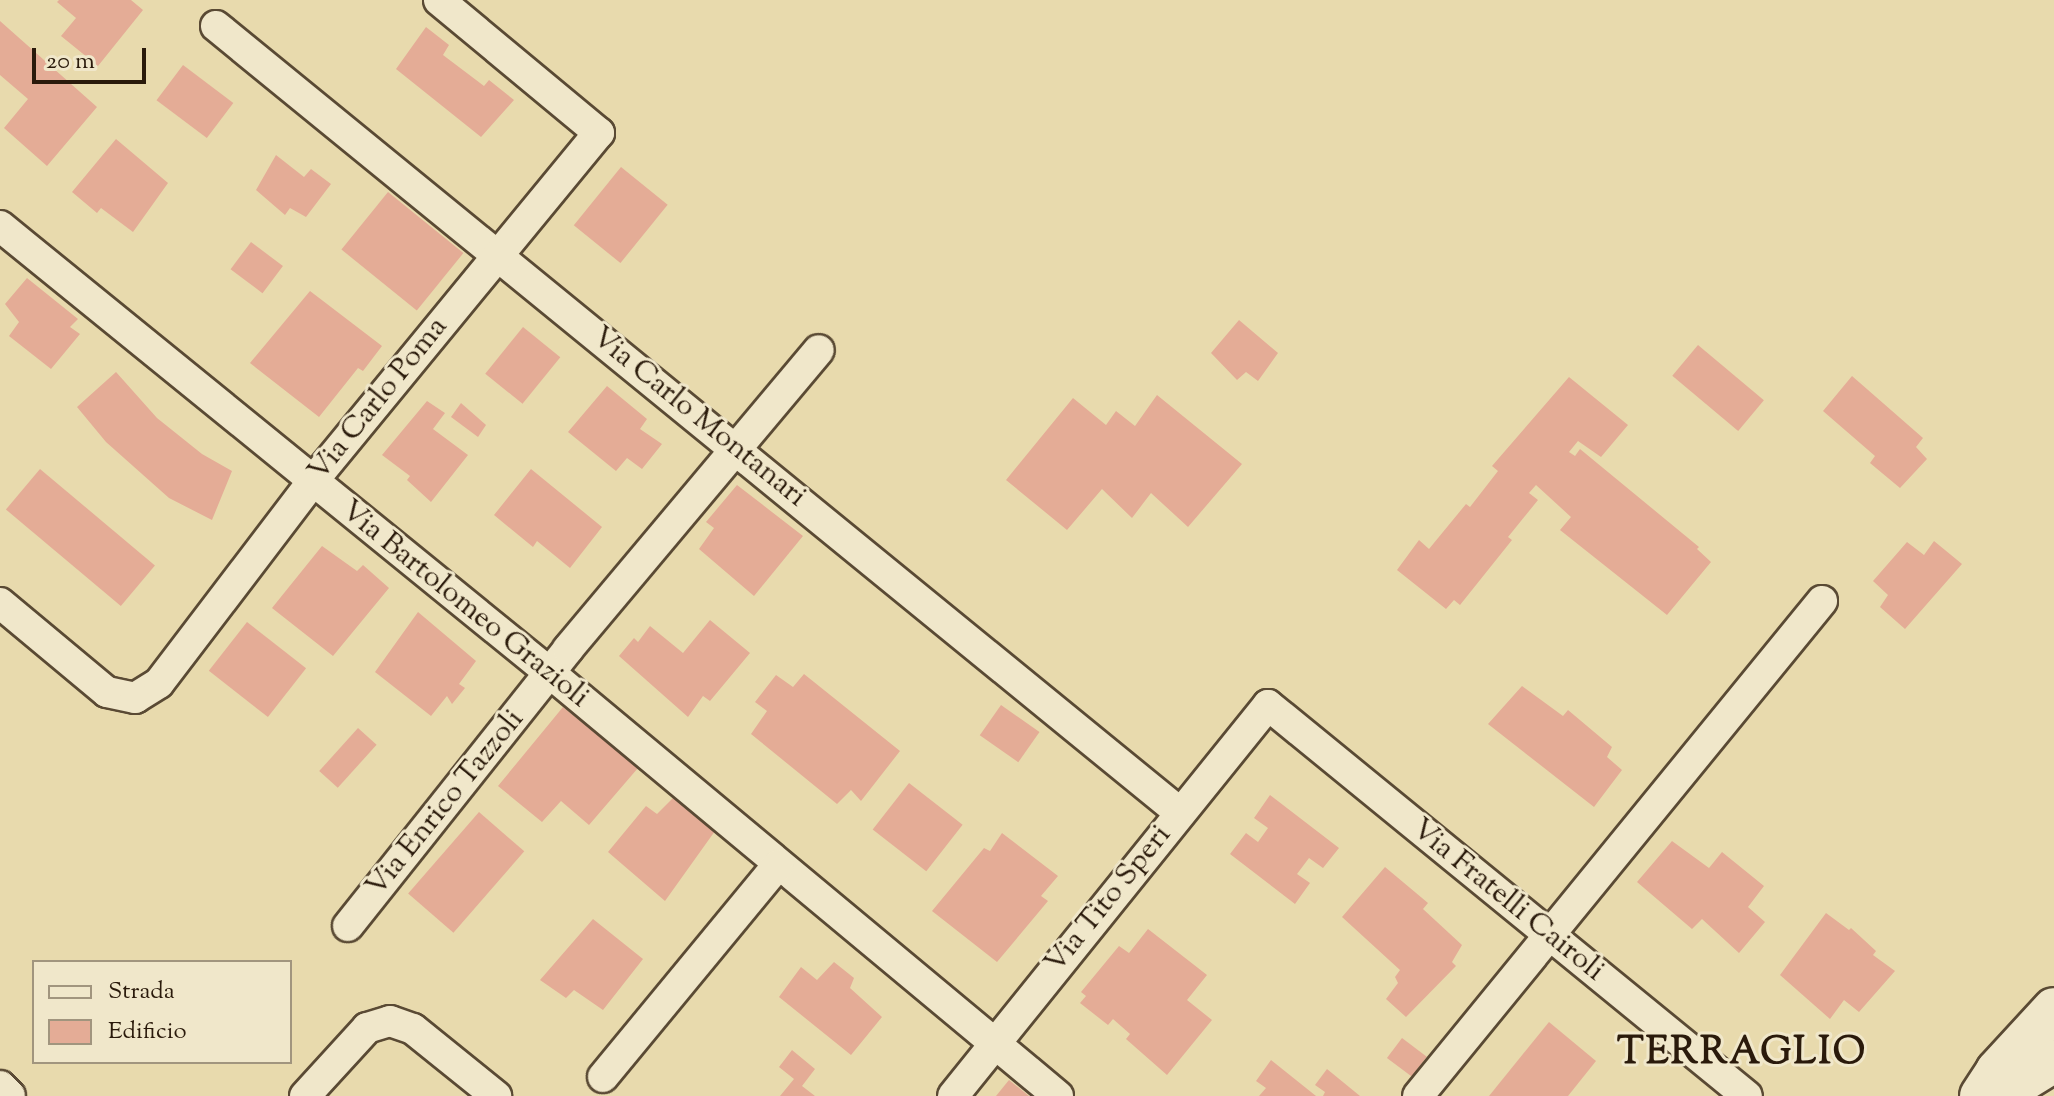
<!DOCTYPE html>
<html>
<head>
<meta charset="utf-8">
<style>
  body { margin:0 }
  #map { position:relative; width:2054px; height:1096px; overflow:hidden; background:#e8daad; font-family:"Sorts Mill Goudy",serif }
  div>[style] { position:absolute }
  .building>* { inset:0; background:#e4ac96; transform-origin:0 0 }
  .roads { filter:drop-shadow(2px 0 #5a4a34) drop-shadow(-2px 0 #5a4a34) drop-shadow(0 2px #5a4a34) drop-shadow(0 -2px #5a4a34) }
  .minor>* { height:30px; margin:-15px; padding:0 15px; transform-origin:15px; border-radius:15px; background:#f0e7ca }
  .secondary>* { height:42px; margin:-21px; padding:0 21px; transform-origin:21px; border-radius:21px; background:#f0e7ca }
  span { translate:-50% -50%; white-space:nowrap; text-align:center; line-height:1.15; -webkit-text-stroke:6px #f0e7ca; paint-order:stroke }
  .street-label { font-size:30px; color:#2a1a0b }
  .district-label { font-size:38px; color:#2a1a0b; font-weight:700; letter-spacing:2px }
  .legend { position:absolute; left:32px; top:960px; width:260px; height:104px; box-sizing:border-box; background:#f0e7ca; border:2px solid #a1957e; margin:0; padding:10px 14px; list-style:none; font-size:24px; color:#2a1a0b }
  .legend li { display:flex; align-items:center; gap:16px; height:40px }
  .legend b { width:40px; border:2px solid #a1957e }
  .scale { position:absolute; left:32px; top:48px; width:114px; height:36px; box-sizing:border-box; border:4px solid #2a1a0b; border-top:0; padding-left:10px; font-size:24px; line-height:28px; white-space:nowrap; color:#2a1a0b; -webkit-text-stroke:6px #f0e7ca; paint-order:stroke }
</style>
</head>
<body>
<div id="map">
  <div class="building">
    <i style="clip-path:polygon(59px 0,131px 0,143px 10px,98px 66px,61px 36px,76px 18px,57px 2px)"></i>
    <i style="clip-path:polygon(0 21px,97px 107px,47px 166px,4px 128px,28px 99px,0 75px)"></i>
    <i style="clip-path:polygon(426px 27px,449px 45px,443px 55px,484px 86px,489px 80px,514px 100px,481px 137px,396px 69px)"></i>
    <i style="left:183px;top:65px;width:63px;height:44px;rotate:37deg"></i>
    <i style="clip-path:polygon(116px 139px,168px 183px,133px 232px,101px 208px,97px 213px,72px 192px)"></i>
    <i style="clip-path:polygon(276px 155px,304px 177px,311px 169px,331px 184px,306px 217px,290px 208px,285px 215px,256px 190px)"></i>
    <i style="left:621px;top:167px;width:60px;height:75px;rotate:39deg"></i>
    <i style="left:388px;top:192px;width:97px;height:74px;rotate:39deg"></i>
    <i style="left:251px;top:242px;width:40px;height:34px;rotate:37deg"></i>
    <i style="clip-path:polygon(27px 278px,78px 319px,70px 327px,80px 334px,51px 369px,9px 336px,19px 322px,5px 304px)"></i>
    <i style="clip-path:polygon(310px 291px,382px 346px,363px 371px,358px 368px,319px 417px,250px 363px)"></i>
    <i style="clip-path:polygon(1239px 320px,1278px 353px,1258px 381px,1246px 372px,1237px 380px,1211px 353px)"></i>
    <i style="left:523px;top:327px;width:48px;height:60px;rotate:39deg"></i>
    <i style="left:1698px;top:345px;width:86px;height:40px;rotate:40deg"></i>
    <i style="clip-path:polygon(116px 372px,157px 418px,202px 454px,232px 471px,212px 520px,169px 498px,106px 442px,77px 407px)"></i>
    <i style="clip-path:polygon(1852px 376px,1923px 438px,1916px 447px,1927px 459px,1900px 488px,1870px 463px,1875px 456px,1823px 411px)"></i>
    <i style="clip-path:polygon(1569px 377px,1628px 425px,1601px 457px,1578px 441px,1569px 452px,1575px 456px,1580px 449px,1699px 547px,1697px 549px,1711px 562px,1667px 615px,1560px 530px,1571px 517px,1536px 485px,1529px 493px,1538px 500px,1508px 537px,1512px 540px,1460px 605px,1454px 600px,1446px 609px,1397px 570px,1419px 540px,1429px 549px,1466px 504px,1470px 507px,1498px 471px,1492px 466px)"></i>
    <i style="clip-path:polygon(607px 386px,647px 419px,640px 429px,662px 444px,642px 469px,627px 458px,616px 471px,568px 432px)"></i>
    <i style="clip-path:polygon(1157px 395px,1242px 464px,1188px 527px,1151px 493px,1132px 518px,1102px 489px,1067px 530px,1006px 480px,1073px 398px,1106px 425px,1116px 411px,1135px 426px)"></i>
    <i style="clip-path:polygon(427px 401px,445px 413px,433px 429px,468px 455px,431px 502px,407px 480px,410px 476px,382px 455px)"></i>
    <i style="clip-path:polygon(461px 403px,486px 425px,478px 437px,451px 417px)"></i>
    <i style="left:40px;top:469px;width:150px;height:53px;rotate:40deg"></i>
    <i style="clip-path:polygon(531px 469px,602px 527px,570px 568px,537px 541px,533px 547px,494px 515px)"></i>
    <i style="clip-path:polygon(737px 485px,803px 536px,754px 596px,699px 549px,714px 528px,706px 522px)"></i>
    <i style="clip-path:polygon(1934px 541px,1962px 564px,1905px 629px,1880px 607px,1888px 595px,1873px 581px,1907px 542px,1924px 555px)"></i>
    <i style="clip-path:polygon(322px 546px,357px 571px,363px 565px,389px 588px,333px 656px,272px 608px)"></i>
    <i style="clip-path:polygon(418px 612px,476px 661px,459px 684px,465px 688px,452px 704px,447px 696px,431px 716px,375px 672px)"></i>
    <i style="clip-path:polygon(710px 620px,750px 653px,710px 701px,703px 696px,688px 717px,619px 656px,634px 638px,638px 642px,650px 626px,683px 653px)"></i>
    <i style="left:247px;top:622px;width:75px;height:62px;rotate:38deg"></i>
    <i style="clip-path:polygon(804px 674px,900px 751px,861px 801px,851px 790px,837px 804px,751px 734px,767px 711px,755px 702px,776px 675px,793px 687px)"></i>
    <i style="clip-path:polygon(1522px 686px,1563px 716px,1568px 710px,1612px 747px,1607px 757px,1622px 770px,1594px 807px,1488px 724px)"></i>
    <i style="left:1001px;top:705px;width:47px;height:37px;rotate:35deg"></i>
    <i style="clip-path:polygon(563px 707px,638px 768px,589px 825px,561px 801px,542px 822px,498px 786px)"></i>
    <i style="left:358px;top:728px;width:25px;height:58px;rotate:42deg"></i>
    <i style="left:909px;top:783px;width:68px;height:59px;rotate:38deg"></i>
    <i style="clip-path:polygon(1270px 795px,1339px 848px,1323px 868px,1309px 858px,1297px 874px,1310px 883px,1295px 904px,1230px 854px,1246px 833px,1258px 842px,1268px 828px,1254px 818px)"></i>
    <i style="clip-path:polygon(673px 798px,715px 831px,665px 901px,608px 852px,646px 806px,657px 814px)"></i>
    <i style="left:479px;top:812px;width:60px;height:108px;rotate:41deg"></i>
    <i style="clip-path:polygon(1002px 833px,1058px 876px,1041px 896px,1048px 901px,997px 962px,932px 911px,984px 848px,990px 851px)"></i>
    <i style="clip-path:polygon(1672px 841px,1709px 868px,1722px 852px,1764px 886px,1748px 907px,1765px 922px,1739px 953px,1702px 919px,1692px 929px,1637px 882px)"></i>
    <i style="clip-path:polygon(1385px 867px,1428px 903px,1423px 909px,1462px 945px,1452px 962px,1456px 966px,1406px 1017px,1386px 999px,1398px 983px,1395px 977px,1400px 970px,1342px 917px)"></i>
    <i style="clip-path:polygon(1826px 913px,1849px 930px,1851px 928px,1876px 951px,1873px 955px,1895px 971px,1859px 1012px,1844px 1000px,1830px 1019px,1780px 975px)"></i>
    <i style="clip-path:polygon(593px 919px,643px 959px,603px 1010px,574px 990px,566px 998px,540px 980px)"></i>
    <i style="clip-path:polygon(1148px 929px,1207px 975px,1187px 1000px,1212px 1020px,1167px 1075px,1126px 1039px,1130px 1034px,1113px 1019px,1108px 1025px,1080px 1003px,1086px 996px,1081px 992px,1119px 946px,1129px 953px)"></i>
    <i style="clip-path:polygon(834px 962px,854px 978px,850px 988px,882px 1017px,851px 1055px,779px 997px,801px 967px,817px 980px)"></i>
    <i style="clip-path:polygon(1549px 1022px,1596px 1061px,1568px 1096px,1489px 1096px)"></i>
    <i style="left:1402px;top:1038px;width:31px;height:25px;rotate:37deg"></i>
    <i style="clip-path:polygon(792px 1050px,815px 1069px,802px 1086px,815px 1096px,780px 1096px,794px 1079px,779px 1067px)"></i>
    <i style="clip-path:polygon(1271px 1060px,1316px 1096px,1259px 1096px,1266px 1088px,1256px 1081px)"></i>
    <i style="clip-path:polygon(1327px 1069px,1360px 1096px,1323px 1096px,1325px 1092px,1315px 1085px)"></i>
    <i style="clip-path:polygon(1009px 1080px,1029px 1096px,996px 1096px)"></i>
  </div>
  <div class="roads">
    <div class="minor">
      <i style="left:216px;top:26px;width:1243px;rotate:39.22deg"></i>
      <i style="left:0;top:226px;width:709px;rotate:39.1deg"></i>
      <i style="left:550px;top:673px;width:661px;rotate:39.78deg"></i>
      <i style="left:0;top:603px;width:139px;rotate:39.8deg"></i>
      <i style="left:107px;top:692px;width:29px;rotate:12deg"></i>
      <i style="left:135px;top:698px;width:28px;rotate:-32deg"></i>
      <i style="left:159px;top:683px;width:253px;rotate:-52.7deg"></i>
      <i style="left:312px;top:482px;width:452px;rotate:-50.6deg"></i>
      <i style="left:599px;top:133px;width:208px;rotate:-140.3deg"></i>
      <i style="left:348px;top:926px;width:354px;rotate:-51.5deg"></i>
      <i style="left:568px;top:649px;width:390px;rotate:-50deg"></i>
      <i style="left:603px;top:1077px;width:275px;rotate:-50.5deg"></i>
      <i style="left:0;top:1086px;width:14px;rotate:45deg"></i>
      <i style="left:305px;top:1096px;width:92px;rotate:-47.6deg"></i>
      <i style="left:367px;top:1028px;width:24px;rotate:-17deg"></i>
      <i style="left:390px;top:1021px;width:24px;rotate:19deg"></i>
      <i style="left:413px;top:1029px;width:107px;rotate:38.9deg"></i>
      <i style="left:953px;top:1096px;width:502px;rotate:-51.14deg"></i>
      <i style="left:1268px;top:705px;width:618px;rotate:39.22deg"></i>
      <i style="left:1418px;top:1096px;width:639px;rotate:-50.78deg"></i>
    </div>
    <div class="secondary">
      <i style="left:1981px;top:1096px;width:30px;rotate:-57deg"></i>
      <i style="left:1997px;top:1071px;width:84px;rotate:-47.4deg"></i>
      <i style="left:1997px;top:1096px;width:67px;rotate:-31.6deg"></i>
    </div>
  </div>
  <div class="street-label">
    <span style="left:379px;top:400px;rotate:-51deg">Via Carlo Poma</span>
    <span style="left:698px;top:418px;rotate:39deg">Via Carlo Montanari</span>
    <span style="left:464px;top:605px;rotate:39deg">Via Bartolomeo Grazioli</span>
    <span style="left:446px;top:804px;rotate:-51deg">Via Enrico Tazzoli</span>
    <span style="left:1109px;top:900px;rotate:-51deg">Via Tito Speri</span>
    <span style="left:1507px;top:901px;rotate:39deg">Via Fratelli Cairoli</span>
  </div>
  <div class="district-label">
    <span style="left:1742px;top:1055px">TERRAGLIO</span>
  </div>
  <ul class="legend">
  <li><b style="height:10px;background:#f0e7ca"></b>Strada</li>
  <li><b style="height:22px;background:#e4ac96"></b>Edificio</li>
  </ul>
  <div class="scale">20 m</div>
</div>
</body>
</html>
